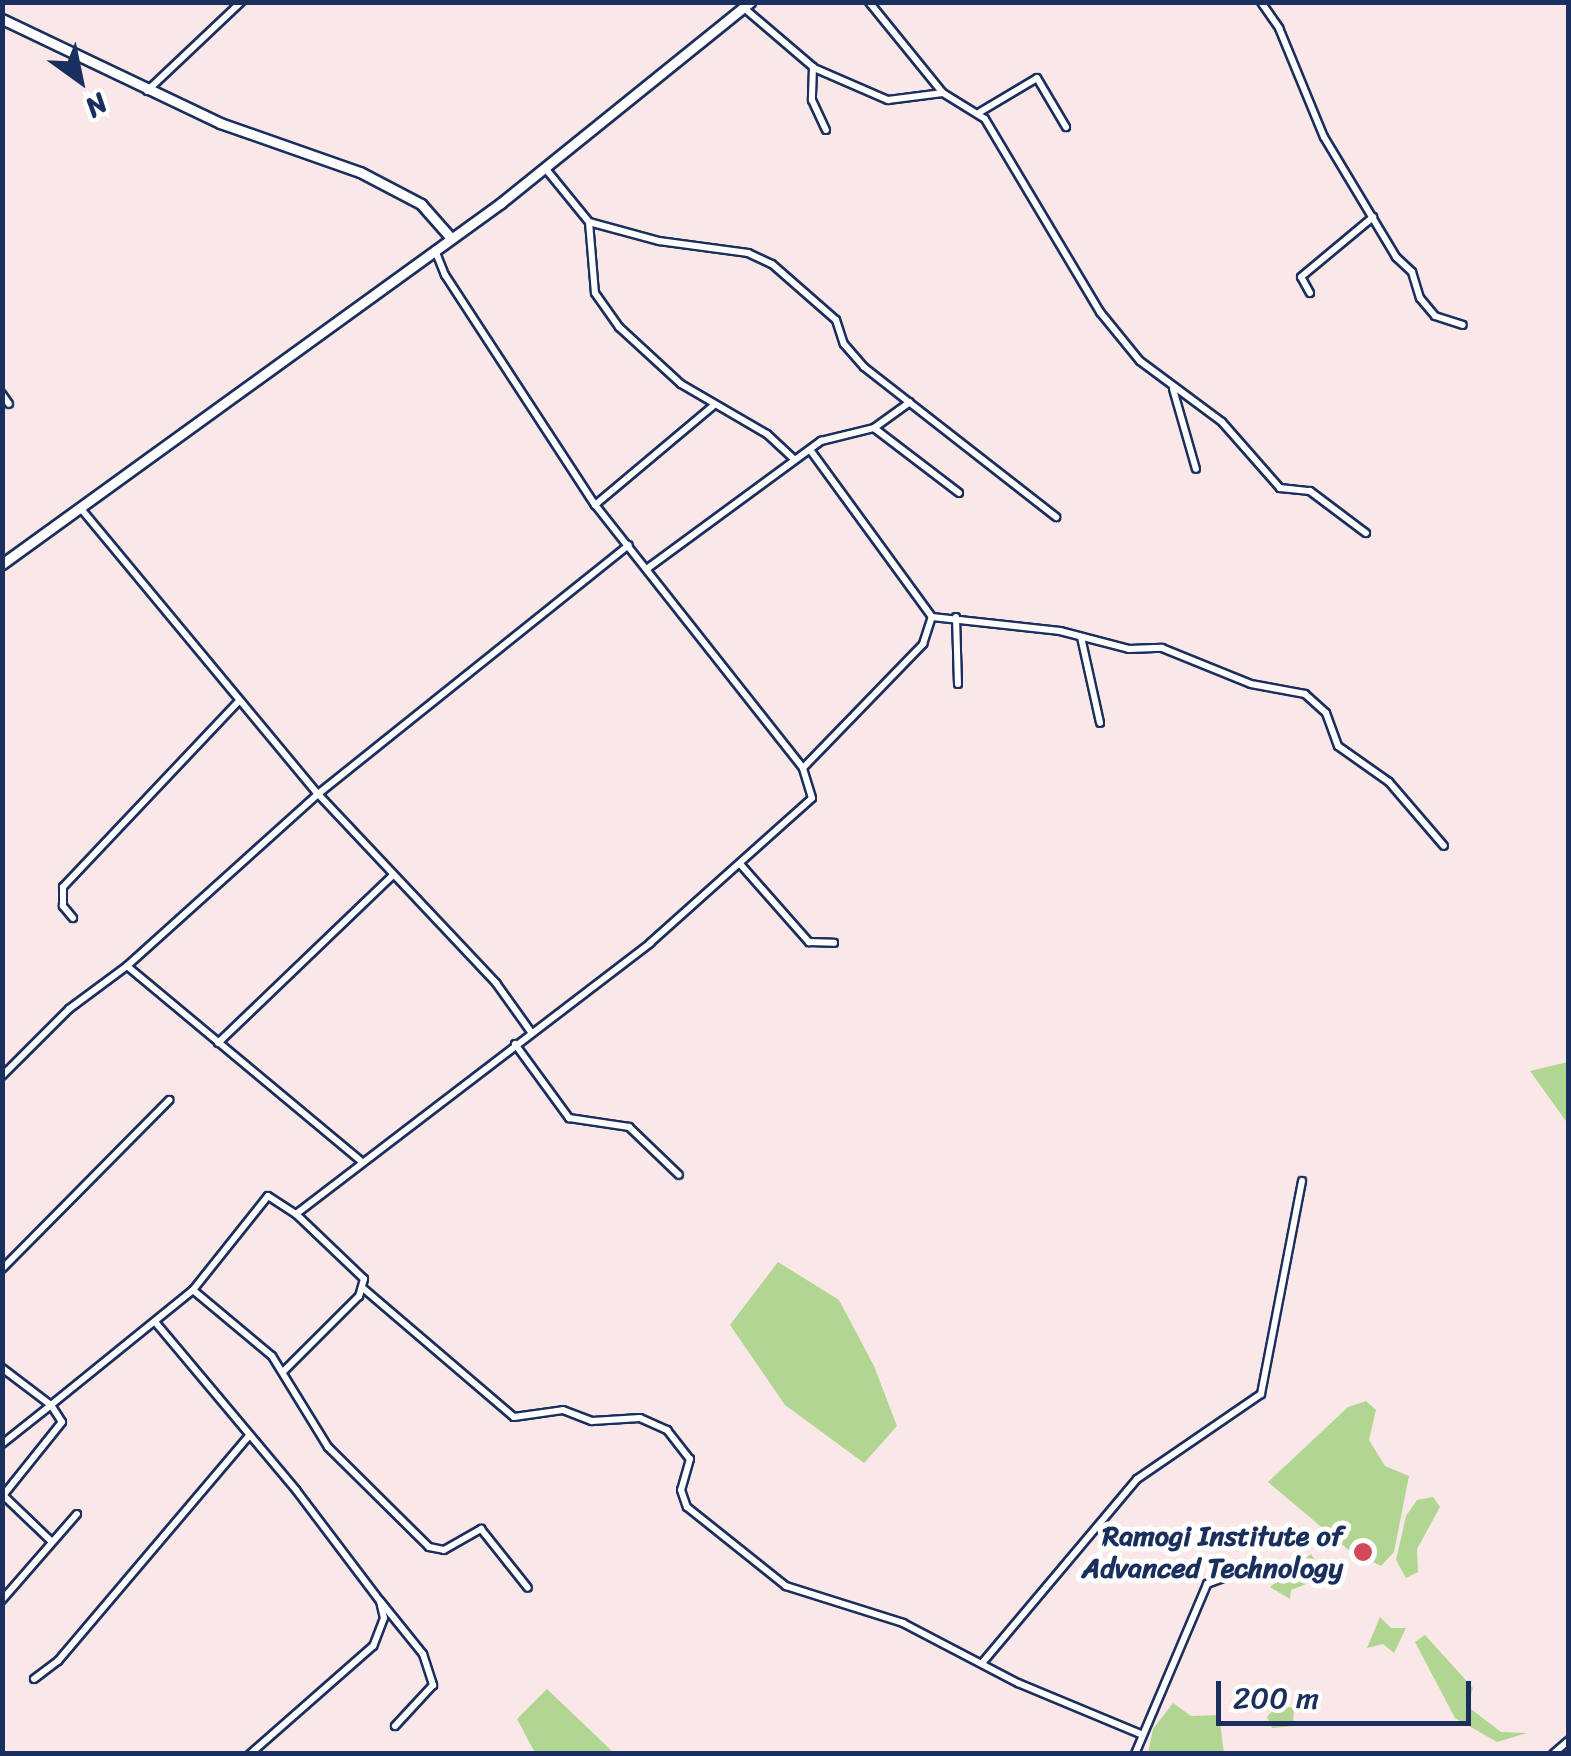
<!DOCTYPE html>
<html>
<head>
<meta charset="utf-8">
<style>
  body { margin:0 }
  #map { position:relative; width:1571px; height:1756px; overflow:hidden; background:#fae8e8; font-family:Sriracha,sans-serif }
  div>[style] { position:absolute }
  .green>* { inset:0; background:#b0d692 }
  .roads { filter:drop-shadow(2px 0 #1b2f5e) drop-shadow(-2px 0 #1b2f5e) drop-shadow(0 2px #1b2f5e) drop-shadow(0 -2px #1b2f5e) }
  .street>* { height:6px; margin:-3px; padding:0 3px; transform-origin:3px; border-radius:3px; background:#fff }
  .secondary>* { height:9px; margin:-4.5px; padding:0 4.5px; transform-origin:4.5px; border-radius:4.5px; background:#fff }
  .dots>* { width:28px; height:28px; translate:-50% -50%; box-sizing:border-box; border:5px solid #fff; border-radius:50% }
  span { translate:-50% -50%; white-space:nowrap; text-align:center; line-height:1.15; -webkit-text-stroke:10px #fff; paint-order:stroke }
  .poi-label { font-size:28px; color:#1b2f5e; font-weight:700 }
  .right { translate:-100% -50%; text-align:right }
  .frame { position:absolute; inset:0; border:5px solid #1b2f5e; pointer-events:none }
  .north { position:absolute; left:30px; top:30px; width:100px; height:100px; -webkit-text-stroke:8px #fff; paint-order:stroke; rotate:147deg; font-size:28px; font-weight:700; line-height:40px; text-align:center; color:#1b2f5e }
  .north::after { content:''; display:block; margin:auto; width:35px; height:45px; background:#1b2f5e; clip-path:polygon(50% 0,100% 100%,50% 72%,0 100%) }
  .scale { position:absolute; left:1216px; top:1681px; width:255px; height:45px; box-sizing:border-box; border:5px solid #1b2f5e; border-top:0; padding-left:12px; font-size:30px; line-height:35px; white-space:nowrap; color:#1b2f5e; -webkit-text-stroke:8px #fff; paint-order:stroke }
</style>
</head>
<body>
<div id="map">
  <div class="green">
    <i style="clip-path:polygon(1568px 1062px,1568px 1124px,1530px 1071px)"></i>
    <i style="clip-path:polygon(778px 1262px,839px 1300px,874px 1366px,897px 1426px,864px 1463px,785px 1405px,730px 1325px)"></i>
    <i style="clip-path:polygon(1366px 1401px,1376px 1410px,1369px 1440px,1385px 1466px,1409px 1476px,1394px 1552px,1381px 1566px,1350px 1551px,1268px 1482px,1348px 1407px)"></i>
    <i style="clip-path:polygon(1433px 1497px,1440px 1507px,1417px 1549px,1418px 1572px,1406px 1578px,1396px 1560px,1406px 1516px,1417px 1500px)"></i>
    <i style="clip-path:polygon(1311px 1554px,1317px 1564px,1309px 1583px,1291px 1590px,1290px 1599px,1270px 1587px)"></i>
    <i style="clip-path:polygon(1380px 1617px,1391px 1628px,1406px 1628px,1394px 1653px,1383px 1644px,1367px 1648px)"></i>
    <i style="clip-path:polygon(1425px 1635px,1473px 1688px,1467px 1706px,1501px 1732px,1527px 1733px,1497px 1742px,1455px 1718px,1415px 1642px)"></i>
    <i style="clip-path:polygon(547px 1689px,614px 1753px,535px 1753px,517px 1719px)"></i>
    <i style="clip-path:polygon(1288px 1691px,1281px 1706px,1294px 1708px,1293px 1726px,1272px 1728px,1267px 1717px)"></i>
    <i style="clip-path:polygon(1173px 1703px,1191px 1716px,1219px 1715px,1224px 1753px,1148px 1753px,1153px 1729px)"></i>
  </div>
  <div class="roads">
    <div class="street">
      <i style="left:869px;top:2px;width:117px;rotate:50.9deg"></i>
      <i style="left:943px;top:93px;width:49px;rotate:31.8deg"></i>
      <i style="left:985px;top:119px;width:225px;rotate:59.2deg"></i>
      <i style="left:1100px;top:312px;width:63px;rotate:50.8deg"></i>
      <i style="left:1140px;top:361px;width:102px;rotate:36.6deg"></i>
      <i style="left:1222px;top:422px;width:88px;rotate:48.7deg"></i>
      <i style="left:1280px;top:488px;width:30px;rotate:6deg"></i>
      <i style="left:1310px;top:491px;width:70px;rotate:36.9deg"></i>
      <i style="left:1261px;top:2px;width:32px;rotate:55deg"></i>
      <i style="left:1279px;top:28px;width:118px;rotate:67.6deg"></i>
      <i style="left:1324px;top:137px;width:140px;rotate:59deg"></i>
      <i style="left:1396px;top:257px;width:22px;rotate:43deg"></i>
      <i style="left:1412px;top:272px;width:27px;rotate:73deg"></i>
      <i style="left:1420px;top:298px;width:23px;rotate:50deg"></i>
      <i style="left:1435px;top:316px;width:29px;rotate:18deg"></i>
      <i style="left:744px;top:8px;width:91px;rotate:40.5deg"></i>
      <i style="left:813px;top:67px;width:33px;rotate:92deg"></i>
      <i style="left:812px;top:100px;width:33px;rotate:65deg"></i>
      <i style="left:814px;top:68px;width:81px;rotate:23.4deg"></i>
      <i style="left:888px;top:100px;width:55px;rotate:-7.3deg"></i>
      <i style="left:147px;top:91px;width:129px;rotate:-43.4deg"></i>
      <i style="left:980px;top:112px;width:66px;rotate:-30.8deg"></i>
      <i style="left:1037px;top:78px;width:57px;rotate:59.4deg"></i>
      <i style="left:545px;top:168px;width:70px;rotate:50.8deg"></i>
      <i style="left:589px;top:222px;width:71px;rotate:85.2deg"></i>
      <i style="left:595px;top:293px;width:42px;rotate:54.8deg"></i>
      <i style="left:619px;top:327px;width:84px;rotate:42.6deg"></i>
      <i style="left:681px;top:384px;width:99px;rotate:30.2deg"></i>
      <i style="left:767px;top:434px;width:38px;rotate:43deg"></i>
      <i style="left:589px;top:222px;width:73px;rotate:15.2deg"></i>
      <i style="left:659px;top:241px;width:90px;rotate:7.7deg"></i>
      <i style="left:748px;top:253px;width:26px;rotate:25deg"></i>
      <i style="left:772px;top:264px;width:85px;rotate:41.2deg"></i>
      <i style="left:836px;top:320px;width:25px;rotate:72deg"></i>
      <i style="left:844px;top:344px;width:30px;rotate:49deg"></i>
      <i style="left:864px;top:367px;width:244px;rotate:38deg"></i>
      <i style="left:1310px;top:293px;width:18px;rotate:-119deg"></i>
      <i style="left:1301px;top:277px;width:94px;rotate:-39.8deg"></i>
      <i style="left:1173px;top:389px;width:83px;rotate:74deg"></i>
      <i style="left:2px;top:394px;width:12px;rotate:55deg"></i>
      <i style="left:874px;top:428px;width:107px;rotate:37.4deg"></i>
      <i style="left:595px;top:505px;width:154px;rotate:-40deg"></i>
      <i style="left:82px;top:510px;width:369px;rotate:50.3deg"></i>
      <i style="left:318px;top:794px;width:260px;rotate:46.7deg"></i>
      <i style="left:496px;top:983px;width:60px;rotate:54.5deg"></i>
      <i style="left:648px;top:568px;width:215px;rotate:-36.3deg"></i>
      <i style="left:821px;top:441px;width:55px;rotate:-13.8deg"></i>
      <i style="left:874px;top:428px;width:44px;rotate:-35.8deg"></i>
      <i style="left:932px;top:617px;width:129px;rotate:6.2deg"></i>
      <i style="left:1060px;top:631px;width:71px;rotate:14.6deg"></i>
      <i style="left:1129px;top:649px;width:33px;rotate:-2deg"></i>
      <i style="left:1162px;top:648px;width:96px;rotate:22deg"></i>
      <i style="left:1251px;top:684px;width:55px;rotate:10.5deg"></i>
      <i style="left:1305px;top:694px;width:28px;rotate:42deg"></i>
      <i style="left:1326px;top:713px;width:35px;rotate:70deg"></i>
      <i style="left:1338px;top:746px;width:62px;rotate:35.2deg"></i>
      <i style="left:1389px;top:782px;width:84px;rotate:49.3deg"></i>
      <i style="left:956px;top:617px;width:67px;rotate:88.3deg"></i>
      <i style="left:1081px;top:637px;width:88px;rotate:77.5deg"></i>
      <i style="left:803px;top:768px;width:173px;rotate:-45.9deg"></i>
      <i style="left:923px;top:644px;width:28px;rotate:-72deg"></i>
      <i style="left:932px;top:617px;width:205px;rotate:-126.1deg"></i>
      <i style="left:741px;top:865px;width:103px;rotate:48.6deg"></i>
      <i style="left:809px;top:942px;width:25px;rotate:2deg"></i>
      <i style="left:73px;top:918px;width:16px;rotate:-130deg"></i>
      <i style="left:63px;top:906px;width:19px;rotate:-90deg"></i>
      <i style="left:63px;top:887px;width:256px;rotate:-46.6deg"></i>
      <i style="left:127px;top:966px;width:303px;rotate:39.8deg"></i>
      <i style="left:218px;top:1043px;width:241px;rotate:-43.8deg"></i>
      <i style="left:515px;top:1044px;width:92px;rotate:53.9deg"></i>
      <i style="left:569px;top:1118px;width:61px;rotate:8.5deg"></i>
      <i style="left:629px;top:1127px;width:69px;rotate:43.8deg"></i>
      <i style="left:2px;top:1076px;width:95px;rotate:-45deg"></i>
      <i style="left:69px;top:1009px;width:72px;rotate:-36.6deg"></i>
      <i style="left:127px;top:966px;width:257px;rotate:-42deg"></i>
      <i style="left:318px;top:794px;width:398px;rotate:-38.7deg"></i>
      <i style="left:296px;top:1214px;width:446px;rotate:-37.4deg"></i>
      <i style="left:650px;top:943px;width:217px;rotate:-41.8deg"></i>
      <i style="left:812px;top:798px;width:31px;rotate:-107deg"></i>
      <i style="left:803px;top:768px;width:335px;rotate:-128.3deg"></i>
      <i style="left:595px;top:505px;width:275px;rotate:-123.1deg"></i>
      <i style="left:445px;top:275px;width:27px;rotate:-112deg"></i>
      <i style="left:2px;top:1269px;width:238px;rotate:-45.3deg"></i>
      <i style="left:364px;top:1289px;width:197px;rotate:40.5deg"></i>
      <i style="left:514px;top:1417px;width:49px;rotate:-8.1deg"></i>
      <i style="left:563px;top:1410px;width:31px;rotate:21deg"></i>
      <i style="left:592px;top:1421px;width:48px;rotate:-3.6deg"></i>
      <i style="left:640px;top:1418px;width:30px;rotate:24deg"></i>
      <i style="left:667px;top:1430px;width:37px;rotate:52deg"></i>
      <i style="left:690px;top:1459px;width:32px;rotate:106deg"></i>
      <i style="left:681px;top:1490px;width:18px;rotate:71deg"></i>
      <i style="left:687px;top:1507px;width:127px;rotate:38.6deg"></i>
      <i style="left:786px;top:1586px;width:123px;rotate:17.5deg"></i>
      <i style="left:903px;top:1623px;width:130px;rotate:27.6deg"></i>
      <i style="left:1018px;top:1683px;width:135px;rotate:22.6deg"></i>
      <i style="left:193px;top:1290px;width:103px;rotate:39.9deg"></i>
      <i style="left:272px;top:1356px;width:107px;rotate:58.4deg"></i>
      <i style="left:328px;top:1447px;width:142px;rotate:44.7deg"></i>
      <i style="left:429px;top:1547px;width:15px;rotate:11deg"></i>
      <i style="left:444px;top:1550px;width:43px;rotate:-29.6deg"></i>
      <i style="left:481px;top:1529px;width:75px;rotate:51.5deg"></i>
      <i style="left:156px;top:1323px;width:218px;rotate:50deg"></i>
      <i style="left:296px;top:1490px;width:139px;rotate:52.9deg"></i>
      <i style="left:380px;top:1601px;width:17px;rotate:77deg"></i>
      <i style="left:384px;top:1618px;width:30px;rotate:111deg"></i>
      <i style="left:373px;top:1646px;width:164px;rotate:138.7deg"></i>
      <i style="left:2px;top:1368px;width:61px;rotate:37.1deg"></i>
      <i style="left:51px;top:1405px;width:183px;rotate:-39deg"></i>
      <i style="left:193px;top:1290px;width:120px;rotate:-51.4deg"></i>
      <i style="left:268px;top:1196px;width:33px;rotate:33deg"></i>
      <i style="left:296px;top:1214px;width:94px;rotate:43.7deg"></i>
      <i style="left:364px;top:1279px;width:18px;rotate:106deg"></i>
      <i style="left:359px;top:1296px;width:105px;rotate:135deg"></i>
      <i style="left:2px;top:1444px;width:63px;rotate:-38.5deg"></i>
      <i style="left:51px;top:1405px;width:20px;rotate:57deg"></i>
      <i style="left:62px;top:1422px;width:96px;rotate:128.7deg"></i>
      <i style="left:4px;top:1496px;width:66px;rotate:43.8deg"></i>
      <i style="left:2px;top:1600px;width:114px;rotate:-48.9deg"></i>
      <i style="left:381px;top:1602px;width:67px;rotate:51.1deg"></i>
      <i style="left:423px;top:1654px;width:33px;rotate:72deg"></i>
      <i style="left:433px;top:1685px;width:56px;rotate:132.8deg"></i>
      <i style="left:983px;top:1662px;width:239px;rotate:-49.9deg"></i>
      <i style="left:1137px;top:1479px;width:150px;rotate:-34.4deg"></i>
      <i style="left:1261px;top:1394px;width:217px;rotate:-79.1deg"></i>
      <i style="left:34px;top:1679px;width:30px;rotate:-37deg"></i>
      <i style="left:58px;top:1661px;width:294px;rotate:-49.7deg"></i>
      <i style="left:1135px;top:1754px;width:185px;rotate:-67deg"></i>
      <i style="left:1207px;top:1584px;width:44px;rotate:-20.1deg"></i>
      <i style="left:1553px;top:1754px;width:20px;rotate:-41deg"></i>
    </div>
    <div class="secondary">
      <i style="left:2px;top:19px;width:242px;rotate:25.5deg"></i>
      <i style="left:220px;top:123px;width:148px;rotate:19.3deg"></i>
      <i style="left:360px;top:172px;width:69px;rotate:27.7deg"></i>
      <i style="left:421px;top:204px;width:45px;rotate:48.6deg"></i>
      <i style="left:2px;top:564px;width:616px;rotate:-35.88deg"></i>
      <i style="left:501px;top:203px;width:320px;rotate:-38.9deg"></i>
    </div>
  </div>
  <div class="dots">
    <i style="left:1363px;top:1552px;background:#d1495b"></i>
  </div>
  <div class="poi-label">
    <span class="right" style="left:1343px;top:1552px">Ramogi Institute of<br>Advanced Technology</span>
  </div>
  <div class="frame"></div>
  <div class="north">N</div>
  <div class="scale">200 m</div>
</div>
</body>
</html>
